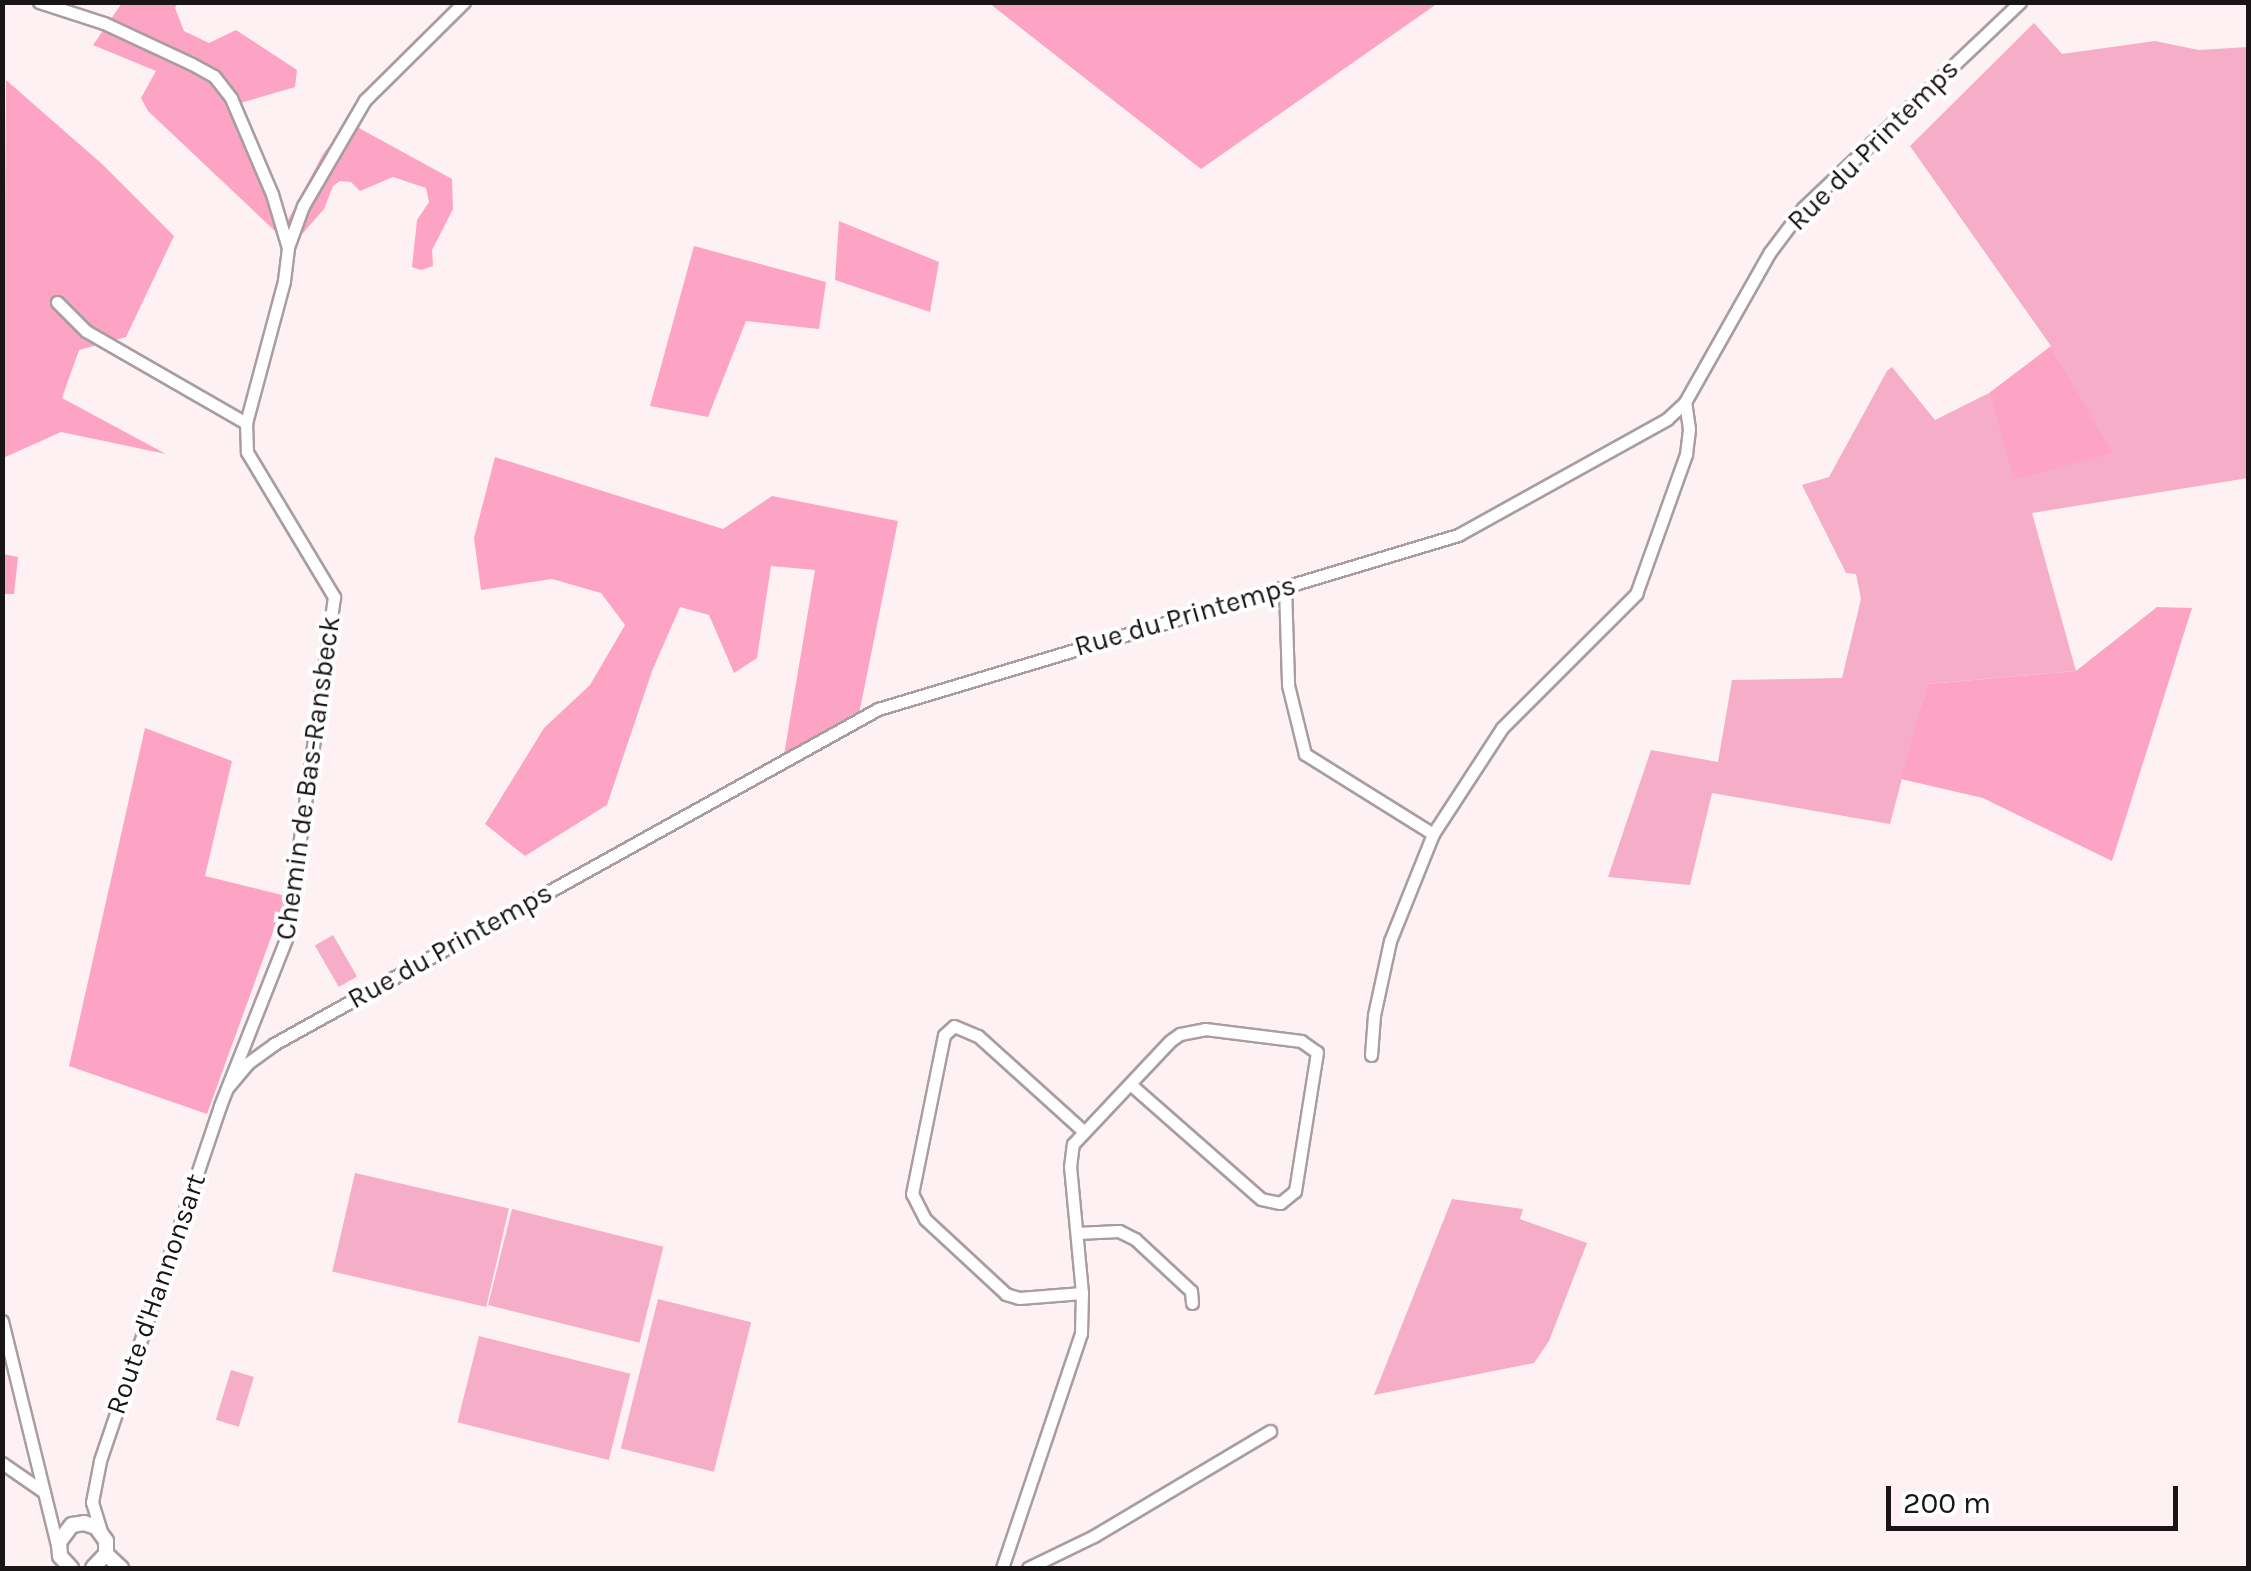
<!DOCTYPE html>
<html>
<head>
<meta charset="utf-8">
<style>
  body { margin:0 }
  #map { position:relative; width:2251px; height:1571px; overflow:hidden; background:#fdf1f4; font-family:Karla,sans-serif }
  div>[style] { position:absolute }
  .green>* { inset:0; background:#f6adc7; transform-origin:0 0 }
  .forest>* { inset:0; background:#fda4c5 }
  .roads { filter:drop-shadow(2px 0 #a89da0) drop-shadow(-2px 0 #a89da0) drop-shadow(0 2px #a89da0) drop-shadow(0 -2px #a89da0) }
  .minor>* { height:11px; margin:-5.5px; padding:0 5.5px; transform-origin:5.5px; border-radius:5.5px; background:#fff }
  .major>* { height:14px; margin:-7px; padding:0 7px; transform-origin:7px; border-radius:7px; background:#fff }
  span { translate:-50% -50%; white-space:nowrap; text-align:center; line-height:1.15; -webkit-text-stroke:8px #fff; paint-order:stroke }
  .street-label { font-size:28px; color:#191517 }
  .frame { position:absolute; inset:0; border:5px solid #191517; pointer-events:none }
  .scale { position:absolute; left:1886px; top:1486px; width:292px; height:45px; box-sizing:border-box; border:5px solid #191517; border-top:0; padding-left:12px; font-size:30px; line-height:35px; white-space:nowrap; color:#191517; -webkit-text-stroke:8px #fff; paint-order:stroke }
</style>
</head>
<body>
<div id="map">
  <div class="green">
    <i style="clip-path:polygon(2034px 23px,2062px 54px,2155px 41px,2199px 50px,2248px 47px,2248px 478px,2032px 513px,2076px 671px,1927px 684px,1890px 824px,1712px 793px,1690px 885px,1608px 877px,1651px 750px,1718px 762px,1732px 680px,1842px 678px,1861px 599px,1856px 574px,1846px 573px,1802px 485px,1829px 477px,1887px 371px,1892px 367px,1935px 420px,1989px 393px,2015px 478px,2112px 454px,2051px 346px,1910px 146px)"></i>
    <i style="left:333px;top:935px;width:48px;height:21px;rotate:60deg"></i>
    <i style="left:355px;top:1173px;width:158px;height:101px;rotate:13deg"></i>
    <i style="clip-path:polygon(1452px 1199px,1523px 1209px,1520px 1219px,1587px 1243px,1549px 1341px,1534px 1363px,1374px 1395px)"></i>
    <i style="left:512px;top:1209px;width:156px;height:99px;rotate:14deg"></i>
    <i style="left:658px;top:1299px;width:96px;height:154px;rotate:14deg"></i>
    <i style="left:479px;top:1336px;width:156px;height:89px;rotate:14deg"></i>
    <i style="left:231px;top:1370px;width:24px;height:52px;rotate:17deg"></i>
  </div>
  <div class="forest">
    <i style="clip-path:polygon(122px 3px,178px 3px,175px 8px,184px 31px,209px 43px,236px 30px,297px 70px,295px 87px,230px 106px,275px 216px,288px 220px,323px 154px,348px 122px,452px 179px,453px 209px,432px 250px,433px 266px,421px 270px,412px 267px,417px 220px,429px 202px,426px 188px,393px 177px,360px 191px,351px 182px,340px 181px,333px 186px,324px 209px,303px 233px,276px 232px,148px 111px,141px 98px,156px 71px,93px 45px)"></i>
    <i style="clip-path:polygon(989px 3px,1438px 3px,1201px 169px)"></i>
    <i style="clip-path:polygon(6px 80px,102px 164px,174px 236px,126px 337px,79px 350px,62px 398px,166px 454px,61px 432px,3px 458px)"></i>
    <i style="clip-path:polygon(839px 221px,939px 262px,930px 312px,835px 280px)"></i>
    <i style="clip-path:polygon(694px 246px,826px 282px,819px 329px,746px 321px,708px 417px,650px 406px)"></i>
    <i style="clip-path:polygon(2051px 346px,2113px 454px,2014px 479px,1989px 393px)"></i>
    <i style="clip-path:polygon(495px 457px,723px 529px,772px 496px,898px 521px,859px 714px,784px 755px,815px 570px,771px 566px,757px 658px,734px 673px,709px 615px,680px 607px,652px 671px,607px 805px,525px 856px,485px 824px,544px 728px,590px 685px,625px 625px,601px 593px,552px 579px,481px 590px,474px 538px)"></i>
    <i style="clip-path:polygon(3px 554px,18px 557px,14px 594px,3px 594px)"></i>
    <i style="clip-path:polygon(2157px 607px,2192px 608px,2112px 861px,1983px 798px,1901px 779px,1927px 684px,2076px 671px)"></i>
    <i style="clip-path:polygon(145px 728px,232px 761px,205px 876px,286px 896px,207px 1114px,69px 1066px)"></i>
  </div>
  <div class="roads">
    <div class="minor">
      <i style="left:39px;top:2px;width:68px;rotate:17.9deg"></i>
      <i style="left:104px;top:23px;width:97px;rotate:25deg"></i>
      <i style="left:192px;top:64px;width:25px;rotate:29deg"></i>
      <i style="left:214px;top:76px;width:28px;rotate:52deg"></i>
      <i style="left:231px;top:98px;width:104px;rotate:66.9deg"></i>
      <i style="left:272px;top:194px;width:56px;rotate:73.5deg"></i>
      <i style="left:288px;top:248px;width:33px;rotate:97deg"></i>
      <i style="left:284px;top:281px;width:147px;rotate:105deg"></i>
      <i style="left:246px;top:423px;width:29px;rotate:88deg"></i>
      <i style="left:247px;top:452px;width:169px;rotate:59deg"></i>
      <i style="left:334px;top:597px;width:345px;rotate:98deg"></i>
      <i style="left:286px;top:939px;width:180px;rotate:111.6deg"></i>
      <i style="left:220px;top:1106px;width:375px;rotate:108.7deg"></i>
      <i style="left:100px;top:1461px;width:42px;rotate:101deg"></i>
      <i style="left:92px;top:1502px;width:30px;rotate:73deg"></i>
      <i style="left:288px;top:247px;width:44px;rotate:-69.9deg"></i>
      <i style="left:303px;top:206px;width:123px;rotate:-59.7deg"></i>
      <i style="left:365px;top:100px;width:139px;rotate:-44.7deg"></i>
      <i style="left:57px;top:302px;width:41px;rotate:45deg"></i>
      <i style="left:86px;top:331px;width:185px;rotate:29.9deg"></i>
      <i style="left:1285px;top:587px;width:98px;rotate:88.2deg"></i>
      <i style="left:1288px;top:685px;width:71px;rotate:76.2deg"></i>
      <i style="left:1305px;top:754px;width:151px;rotate:32deg"></i>
      <i style="left:1371px;top:1055px;width:40px;rotate:-85.7deg"></i>
      <i style="left:1374px;top:1015px;width:76px;rotate:-77.8deg"></i>
      <i style="left:1390px;top:941px;width:115px;rotate:-68.1deg"></i>
      <i style="left:1433px;top:834px;width:126px;rotate:-56.9deg"></i>
      <i style="left:1502px;top:728px;width:190px;rotate:-45deg"></i>
      <i style="left:1636px;top:594px;width:149px;rotate:-70.3deg"></i>
      <i style="left:1686px;top:454px;width:25px;rotate:-83deg"></i>
      <i style="left:1689px;top:429px;width:27px;rotate:-98deg"></i>
      <i style="left:228px;top:1087px;width:31px;rotate:-50deg"></i>
      <i style="left:248px;top:1063px;width:32px;rotate:-36deg"></i>
      <i style="left:274px;top:1044px;width:691px;rotate:-29.01deg"></i>
      <i style="left:878px;top:709px;width:606px;rotate:-16.7deg"></i>
      <i style="left:1458px;top:535px;width:239px;rotate:-29deg"></i>
      <i style="left:1667px;top:419px;width:25px;rotate:-43deg"></i>
      <i style="left:1685px;top:402px;width:172px;rotate:-60.5deg"></i>
      <i style="left:1770px;top:252px;width:55px;rotate:-53.1deg"></i>
      <i style="left:1803px;top:208px;width:299px;rotate:-43.5deg"></i>
      <i style="left:1077px;top:1233px;width:42px;rotate:-2.7deg"></i>
      <i style="left:1119px;top:1231px;width:18px;rotate:27deg"></i>
      <i style="left:1135px;top:1239px;width:76px;rotate:42.9deg"></i>
      <i style="left:1191px;top:1291px;width:12px;rotate:85deg"></i>
      <i style="left:1082px;top:1293px;width:63px;rotate:175.5deg"></i>
      <i style="left:1019px;top:1298px;width:14px;rotate:-163deg"></i>
      <i style="left:1006px;top:1294px;width:110px;rotate:-137.2deg"></i>
      <i style="left:925px;top:1219px;width:28px;rotate:-117deg"></i>
      <i style="left:912px;top:1194px;width:162px;rotate:-78.6deg"></i>
      <i style="left:944px;top:1035px;width:13px;rotate:-42deg"></i>
      <i style="left:954px;top:1026px;width:26px;rotate:23deg"></i>
      <i style="left:978px;top:1036px;width:142px;rotate:42.1deg"></i>
      <i style="left:2px;top:1321px;width:235px;rotate:76.2deg"></i>
      <i style="left:2px;top:1463px;width:51px;rotate:34.6deg"></i>
      <i style="left:1002px;top:1568px;width:248px;rotate:-71.4deg"></i>
      <i style="left:1081px;top:1333px;width:40px;rotate:-88.6deg"></i>
      <i style="left:1082px;top:1293px;width:127px;rotate:-95.4deg"></i>
      <i style="left:1070px;top:1167px;width:23px;rotate:-83deg"></i>
      <i style="left:1073px;top:1144px;width:141px;rotate:-46.7deg"></i>
      <i style="left:1170px;top:1041px;width:12px;rotate:-35deg"></i>
      <i style="left:1180px;top:1034px;width:25px;rotate:-11deg"></i>
      <i style="left:1205px;top:1029px;width:97px;rotate:7.1deg"></i>
      <i style="left:1301px;top:1041px;width:19px;rotate:35deg"></i>
      <i style="left:1317px;top:1052px;width:141px;rotate:99deg"></i>
      <i style="left:1295px;top:1191px;width:19px;rotate:141deg"></i>
      <i style="left:1280px;top:1203px;width:19px;rotate:-168deg"></i>
      <i style="left:1261px;top:1199px;width:174px;rotate:-138.7deg"></i>
      <i style="left:1028px;top:1568px;width:73px;rotate:-25.9deg"></i>
      <i style="left:1094px;top:1536px;width:205px;rotate:-30.8deg"></i>
    </div>
    <div class="major">
      <i style="left:106px;top:1554px;width:21px;rotate:43deg"></i>
      <i style="left:71px;top:1568px;width:16px;rotate:-133deg"></i>
      <i style="left:60px;top:1556px;width:14px;rotate:-94deg"></i>
      <i style="left:59px;top:1542px;width:21px;rotate:-53deg"></i>
      <i style="left:72px;top:1525px;width:12px;rotate:-9deg"></i>
      <i style="left:84px;top:1523px;width:13px;rotate:18deg"></i>
      <i style="left:96px;top:1527px;width:17px;rotate:54deg"></i>
      <i style="left:106px;top:1541px;width:13px;rotate:90deg"></i>
      <i style="left:106px;top:1554px;width:19px;rotate:133deg"></i>
    </div>
  </div>
  <div class="street-label">
    <span style="left:1873px;top:145px;rotate:-45deg">Rue du Printemps</span>
    <span style="left:1185px;top:616px;rotate:-16deg">Rue du Printemps</span>
    <span style="left:308px;top:778px;rotate:-82deg">Chemin de Bas-Ransbeck</span>
    <span style="left:450px;top:946px;rotate:-29deg">Rue du Printemps</span>
    <span style="left:156px;top:1294px;rotate:-71deg">Route d'Hannonsart</span>
  </div>
  <div class="frame"></div>
  <div class="scale">200 m</div>
</div>
</body>
</html>
